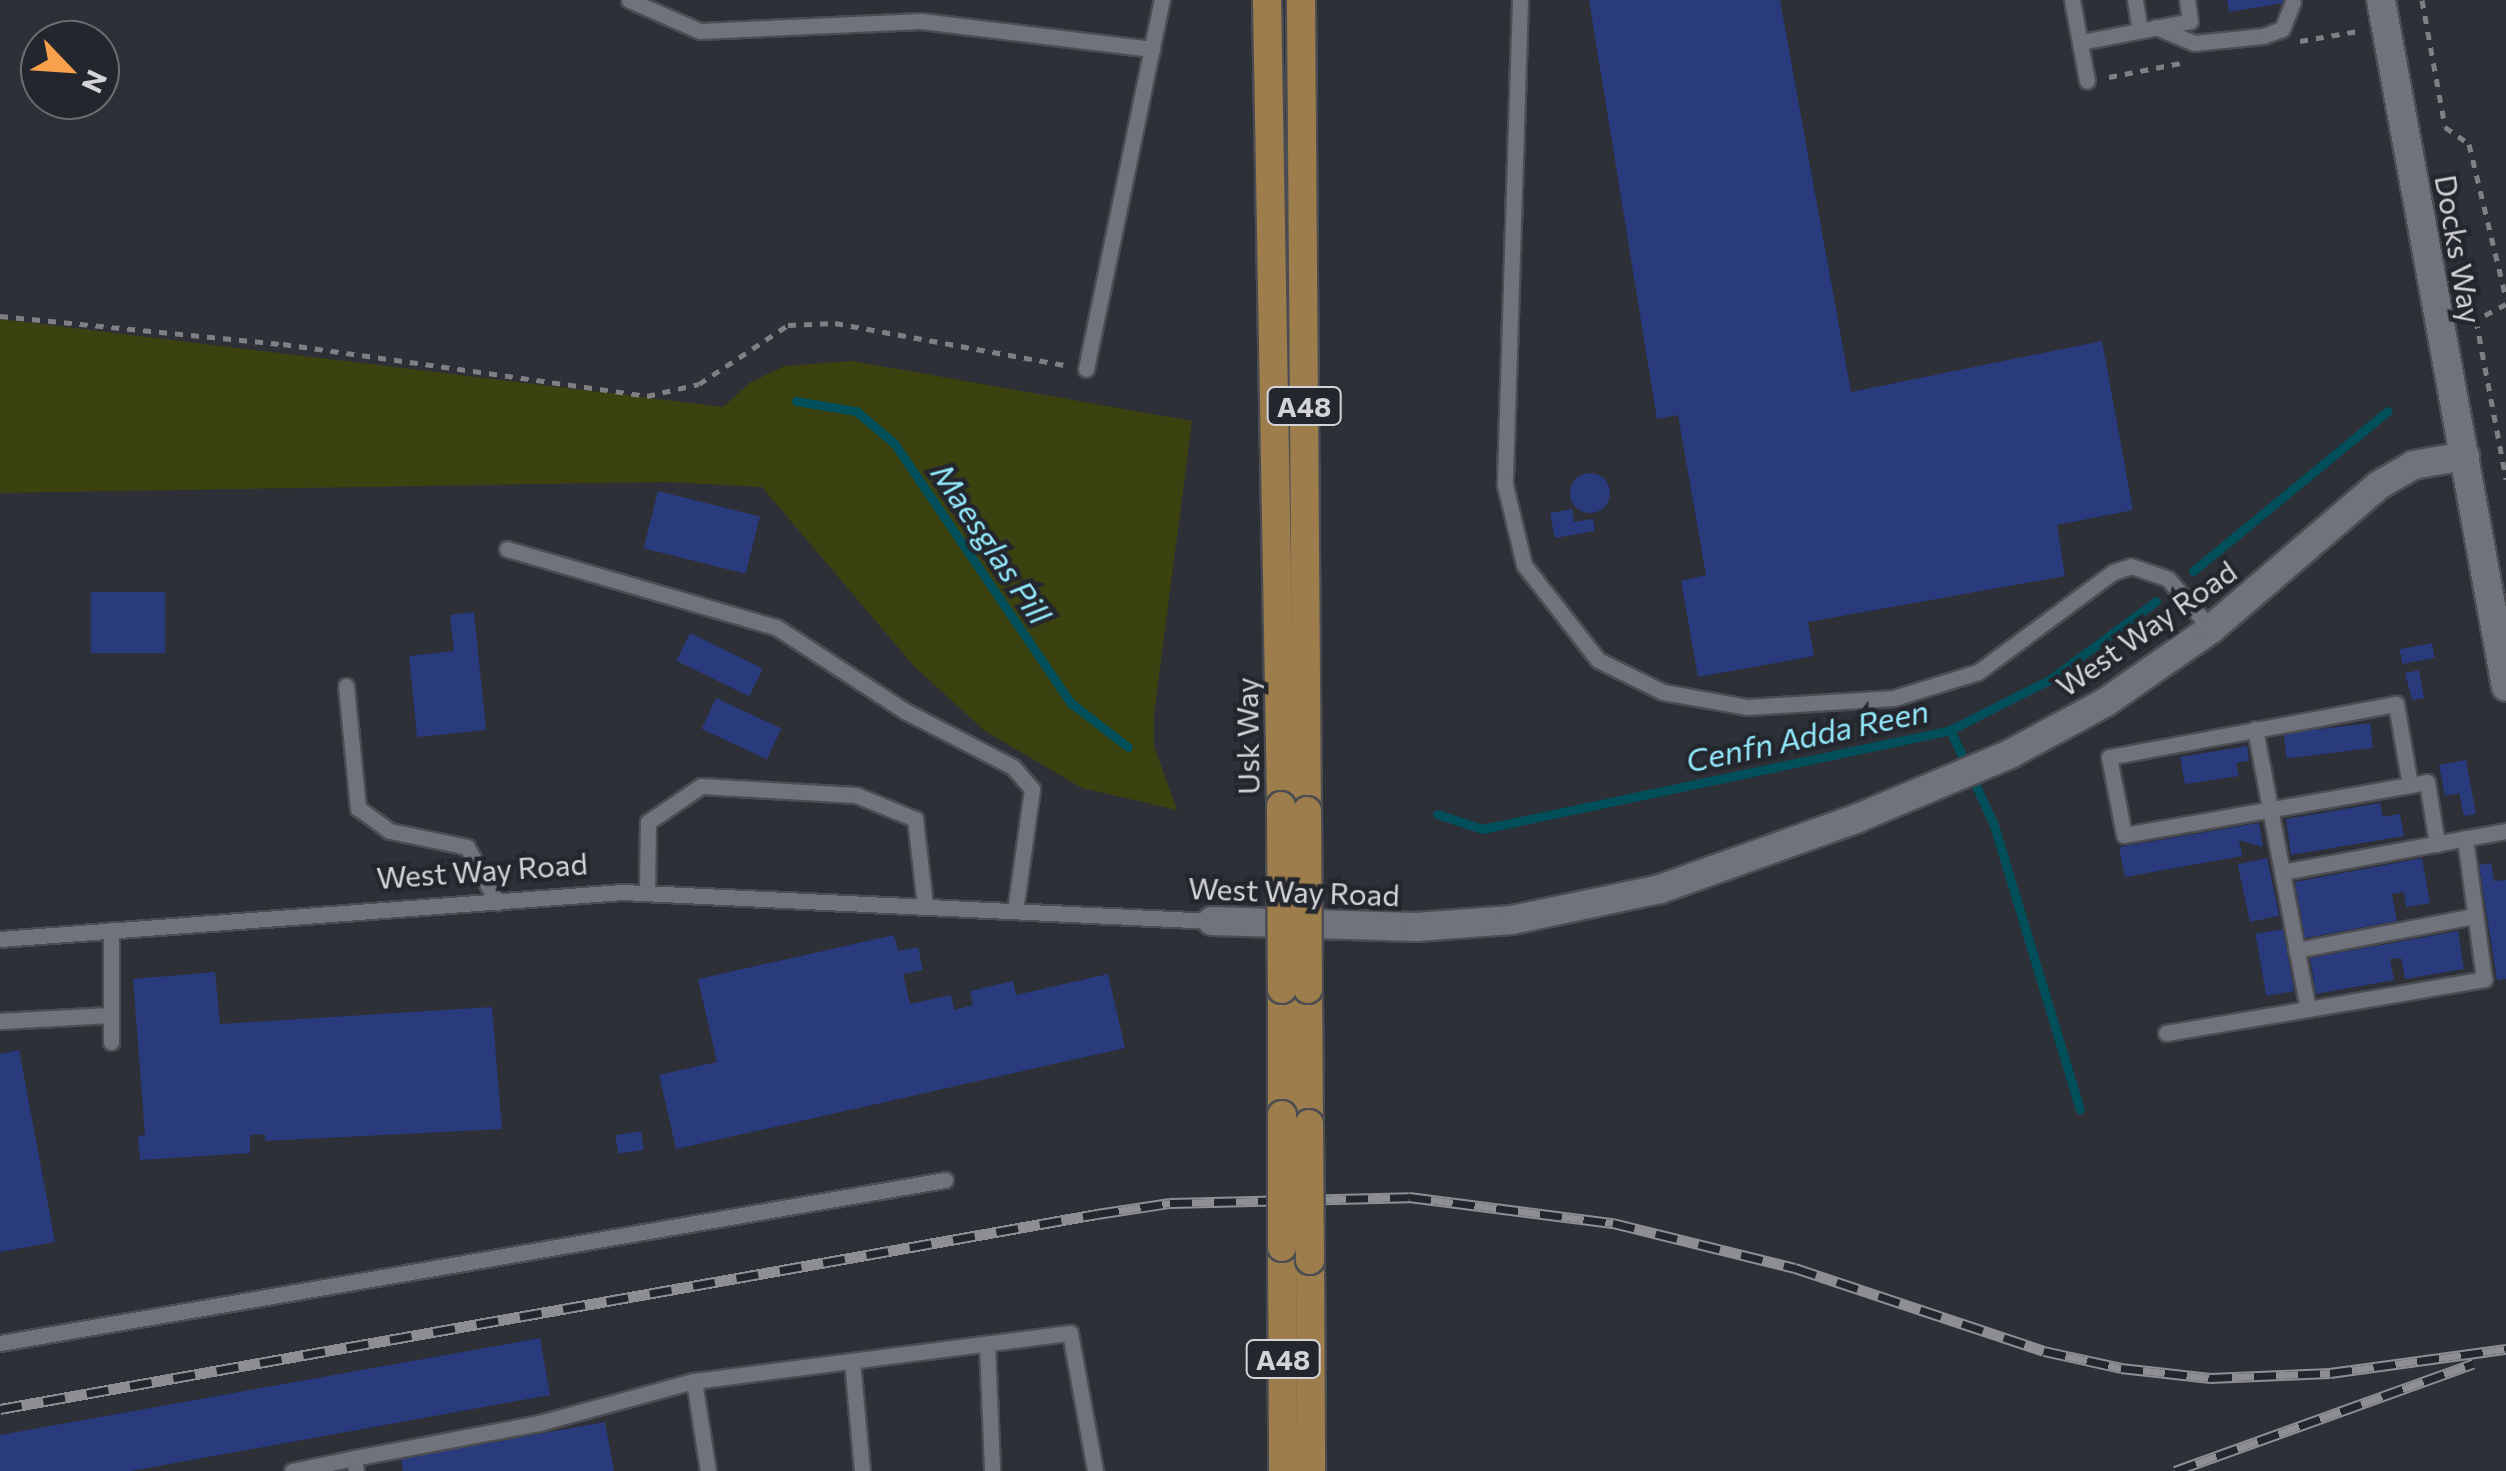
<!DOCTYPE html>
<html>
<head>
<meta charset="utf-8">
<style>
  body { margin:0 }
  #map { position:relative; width:2506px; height:1471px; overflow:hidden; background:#2e3037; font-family:Commissioner,sans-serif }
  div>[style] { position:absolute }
  .green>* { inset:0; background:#3c4110 }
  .stream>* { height:9px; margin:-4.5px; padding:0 4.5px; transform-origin:4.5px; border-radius:4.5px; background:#004f5b }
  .building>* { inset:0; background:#293a7d; transform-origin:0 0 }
  .round { border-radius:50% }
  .path>* { height:5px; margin-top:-2.5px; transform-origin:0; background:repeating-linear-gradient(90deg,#7e8086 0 8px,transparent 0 16px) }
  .roads { filter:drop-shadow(2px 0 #4b4d52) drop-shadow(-2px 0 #4b4d52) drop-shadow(0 2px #4b4d52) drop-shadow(0 -2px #4b4d52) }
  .service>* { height:15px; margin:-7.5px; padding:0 7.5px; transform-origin:7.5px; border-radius:7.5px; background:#70737b }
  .minor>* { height:28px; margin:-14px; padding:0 14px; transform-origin:14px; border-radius:14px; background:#70737b }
  .tertiary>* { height:28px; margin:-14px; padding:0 14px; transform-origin:14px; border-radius:14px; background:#70737b }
  .primary>* { height:28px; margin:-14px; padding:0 14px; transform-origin:14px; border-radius:14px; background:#9e7d4c }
  .rail>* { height:11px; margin-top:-5.5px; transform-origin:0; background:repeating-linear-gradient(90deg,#24262d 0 22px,#8d8f95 0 44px); box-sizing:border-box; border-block:2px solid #8d8f95 }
  .bridges { filter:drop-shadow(2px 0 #4b4d52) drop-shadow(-2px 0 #4b4d52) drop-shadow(0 2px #4b4d52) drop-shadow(0 -2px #4b4d52) }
  .primary-bridge>* { height:28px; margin:-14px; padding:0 14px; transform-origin:14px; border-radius:14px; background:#9e7d4c }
  span { translate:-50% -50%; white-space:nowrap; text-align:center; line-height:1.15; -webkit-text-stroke:9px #24262d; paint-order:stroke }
  .shield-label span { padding:2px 8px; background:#24262d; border:2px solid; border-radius:8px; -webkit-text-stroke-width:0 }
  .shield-label { font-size:28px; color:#d2d4d8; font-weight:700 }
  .street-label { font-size:30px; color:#d2d4d8 }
  .water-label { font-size:32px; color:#91e7fa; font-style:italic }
  .north { position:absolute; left:20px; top:20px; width:100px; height:100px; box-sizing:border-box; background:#24262d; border:2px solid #6a6c71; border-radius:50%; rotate:115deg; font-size:28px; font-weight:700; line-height:40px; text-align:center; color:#d2d4d8 }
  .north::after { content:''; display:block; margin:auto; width:35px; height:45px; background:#f9a04c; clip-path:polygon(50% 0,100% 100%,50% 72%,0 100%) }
</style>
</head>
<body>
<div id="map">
  <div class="green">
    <i style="clip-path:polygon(0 319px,723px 407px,751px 382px,785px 366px,852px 361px,1192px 421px,1154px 714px,1154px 746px,1177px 810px,1082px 788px,985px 731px,913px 665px,762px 487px,667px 482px,0 493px)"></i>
  </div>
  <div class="stream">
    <i style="left:796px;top:401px;width:61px;rotate:9.5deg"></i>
    <i style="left:856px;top:411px;width:50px;rotate:40.1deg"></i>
    <i style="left:894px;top:443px;width:315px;rotate:55.8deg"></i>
    <i style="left:1071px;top:703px;width:72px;rotate:37.7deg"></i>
    <i style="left:2193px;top:571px;width:252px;rotate:-39.4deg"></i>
    <i style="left:1950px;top:730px;width:105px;rotate:65.1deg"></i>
    <i style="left:1994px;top:825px;width:297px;rotate:73.2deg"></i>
    <i style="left:1437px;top:814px;width:47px;rotate:18.4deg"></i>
    <i style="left:1482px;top:829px;width:478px;rotate:-11.9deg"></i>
    <i style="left:1950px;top:730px;width:111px;rotate:-26.8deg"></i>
    <i style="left:2049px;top:680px;width:133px;rotate:-36.4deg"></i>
  </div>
  <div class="building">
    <i style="clip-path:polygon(1589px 0,1780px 0,1851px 392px,2102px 341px,2133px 510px,2057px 525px,2065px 576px,1808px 622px,1814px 656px,1698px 677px,1681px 581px,1706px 575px,1678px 415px,1657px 419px)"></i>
    <i style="clip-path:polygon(2227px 0,2290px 0,2290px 2px,2229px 12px)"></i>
    <i class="round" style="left:1570px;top:473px;width:40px;height:40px"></i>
    <i style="left:658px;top:491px;width:105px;height:59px;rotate:14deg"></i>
    <i style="clip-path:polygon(1572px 509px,1574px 522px,1593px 519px,1595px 531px,1555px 538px,1550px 513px)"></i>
    <i style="left:91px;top:592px;width:74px;height:61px"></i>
    <i style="clip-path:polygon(474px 612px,486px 730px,417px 737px,409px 656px,454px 651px,450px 615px)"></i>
    <i style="left:690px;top:633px;width:81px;height:31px;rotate:26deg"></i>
    <i style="left:2432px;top:643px;width:15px;height:33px;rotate:79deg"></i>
    <i style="clip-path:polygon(2419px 670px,2424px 698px,2412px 700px,2405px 673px)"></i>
    <i style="left:716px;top:698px;width:72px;height:34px;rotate:25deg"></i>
    <i style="left:2370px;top:723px;width:25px;height:87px;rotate:83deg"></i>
    <i style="clip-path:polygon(2247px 746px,2249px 761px,2236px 763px,2239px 776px,2185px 784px,2180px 757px)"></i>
    <i style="clip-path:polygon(2466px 760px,2476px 814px,2464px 816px,2459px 793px,2445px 796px,2439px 765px)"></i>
    <i style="clip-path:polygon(2380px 803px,2383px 817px,2400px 814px,2404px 836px,2291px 855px,2286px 819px)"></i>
    <i style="clip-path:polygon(2259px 823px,2263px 847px,2239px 840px,2242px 856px,2125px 877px,2119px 847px)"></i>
    <i style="left:2267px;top:858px;width:59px;height:30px;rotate:78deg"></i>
    <i style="clip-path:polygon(2422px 858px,2430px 903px,2406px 907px,2404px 892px,2392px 894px,2397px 921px,2305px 938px,2295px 882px)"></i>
    <i style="clip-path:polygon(2491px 863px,2494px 881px,2506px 880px,2506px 979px,2497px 980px,2479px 865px)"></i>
    <i style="left:2283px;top:929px;width:63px;height:28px;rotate:80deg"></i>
    <i style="clip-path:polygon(2458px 931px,2464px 969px,2405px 979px,2401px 958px,2390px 959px,2394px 980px,2316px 994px,2310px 958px)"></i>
    <i style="clip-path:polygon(894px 935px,898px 951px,918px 947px,923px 970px,903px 974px,910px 1004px,951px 995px,954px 1010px,973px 1005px,970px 991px,1013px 981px,1016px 995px,1108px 974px,1125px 1048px,676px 1149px,659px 1075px,717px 1062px,698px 979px)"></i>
    <i style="clip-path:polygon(215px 972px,220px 1024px,492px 1007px,502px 1129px,265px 1141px,265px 1134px,250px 1135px,250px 1153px,140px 1160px,138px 1136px,145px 1135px,133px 979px)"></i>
    <i style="clip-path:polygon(19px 1050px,55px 1242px,0 1252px,0 1054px)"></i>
    <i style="left:641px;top:1131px;width:19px;height:26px;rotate:81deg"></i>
    <i style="clip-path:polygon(540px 1338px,550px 1395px,131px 1471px,0 1471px,0 1435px)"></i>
    <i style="clip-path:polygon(605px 1422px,614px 1471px,403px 1471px,401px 1459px)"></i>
  </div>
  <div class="path">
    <i style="left:2422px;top:0;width:129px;rotate:79.7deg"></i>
    <i style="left:2445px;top:127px;width:29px;rotate:35deg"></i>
    <i style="left:2469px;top:144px;width:158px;rotate:76.5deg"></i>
    <i style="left:2300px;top:41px;width:59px;rotate:-9.8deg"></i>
    <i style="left:2109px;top:77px;width:73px;rotate:-11deg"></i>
    <i style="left:2506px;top:304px;width:34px;rotate:152deg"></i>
    <i style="left:2476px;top:320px;width:162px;rotate:79.3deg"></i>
    <i style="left:0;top:316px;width:284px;rotate:5.7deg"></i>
    <i style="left:283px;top:344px;width:368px;rotate:8.1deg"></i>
    <i style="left:647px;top:396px;width:53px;rotate:-13deg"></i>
    <i style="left:699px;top:384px;width:107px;rotate:-33.5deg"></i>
    <i style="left:788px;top:325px;width:47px;rotate:-2.4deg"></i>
    <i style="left:835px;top:323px;width:233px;rotate:10.4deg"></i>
  </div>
  <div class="roads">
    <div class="service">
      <i style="left:629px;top:0;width:77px;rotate:23.6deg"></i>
      <i style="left:700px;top:31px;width:221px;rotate:-2.6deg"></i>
      <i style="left:921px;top:21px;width:233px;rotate:6.9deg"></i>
      <i style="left:1520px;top:0;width:485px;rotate:91.8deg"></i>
      <i style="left:1505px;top:485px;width:82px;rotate:76.6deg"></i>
      <i style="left:1524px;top:565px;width:120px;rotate:52.1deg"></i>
      <i style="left:1598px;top:660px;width:72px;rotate:26.2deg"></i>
      <i style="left:1663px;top:692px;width:85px;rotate:10.1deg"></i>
      <i style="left:1747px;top:707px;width:147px;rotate:-3.5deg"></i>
      <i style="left:1894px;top:698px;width:88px;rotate:-17.2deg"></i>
      <i style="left:1978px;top:672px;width:168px;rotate:-36.5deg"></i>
      <i style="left:2113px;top:572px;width:19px;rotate:-18deg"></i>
      <i style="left:2131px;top:566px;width:39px;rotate:19deg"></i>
      <i style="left:2168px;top:579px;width:66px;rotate:49.3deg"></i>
      <i style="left:2072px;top:0;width:82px;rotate:79.5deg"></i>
      <i style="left:2135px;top:0;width:30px;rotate:81deg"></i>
      <i style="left:2156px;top:27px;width:41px;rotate:22.8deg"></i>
      <i style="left:2194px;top:43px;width:69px;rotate:-5.8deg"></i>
      <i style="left:2263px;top:36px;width:20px;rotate:-20deg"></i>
      <i style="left:2282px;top:29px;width:29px;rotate:-68deg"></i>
      <i style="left:2081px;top:42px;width:111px;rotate:-10.9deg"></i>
      <i style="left:2190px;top:21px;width:21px;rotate:-98deg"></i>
      <i style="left:1086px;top:369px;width:377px;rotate:-78.4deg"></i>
      <i style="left:507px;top:549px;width:280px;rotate:16.2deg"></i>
      <i style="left:776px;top:627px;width:154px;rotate:33.1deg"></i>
      <i style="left:905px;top:711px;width:122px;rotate:27.4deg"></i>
      <i style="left:1013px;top:767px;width:29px;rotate:49deg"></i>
      <i style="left:1032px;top:789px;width:123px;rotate:97.9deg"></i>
      <i style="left:346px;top:686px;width:123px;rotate:84.4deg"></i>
      <i style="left:358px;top:808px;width:39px;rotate:36deg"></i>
      <i style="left:390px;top:831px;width:79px;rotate:11.7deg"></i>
      <i style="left:467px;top:847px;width:63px;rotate:61.4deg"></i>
      <i style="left:2396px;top:704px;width:82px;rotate:80.2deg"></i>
      <i style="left:2410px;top:785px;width:290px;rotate:170.1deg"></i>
      <i style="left:2124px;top:835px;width:79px;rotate:-100.9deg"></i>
      <i style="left:2109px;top:757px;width:292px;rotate:-10.5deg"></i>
      <i style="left:2255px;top:729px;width:285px;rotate:79.3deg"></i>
      <i style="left:2410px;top:785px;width:17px;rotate:-10deg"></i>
      <i style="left:2427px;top:782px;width:63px;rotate:80.8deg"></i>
      <i style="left:2282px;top:872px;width:228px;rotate:-10.4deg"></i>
      <i style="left:647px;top:892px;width:70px;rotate:-89.2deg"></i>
      <i style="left:648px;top:822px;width:64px;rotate:-34.2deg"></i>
      <i style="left:701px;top:786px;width:155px;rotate:3.3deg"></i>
      <i style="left:856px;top:795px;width:64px;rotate:22.1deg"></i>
      <i style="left:915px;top:819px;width:88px;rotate:83.4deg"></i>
      <i style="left:111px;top:930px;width:112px;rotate:90deg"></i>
      <i style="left:0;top:939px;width:624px;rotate:-4.32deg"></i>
      <i style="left:622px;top:892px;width:591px;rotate:2.81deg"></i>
      <i style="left:2296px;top:950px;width:182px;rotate:-10.8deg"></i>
      <i style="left:0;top:1021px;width:111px;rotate:-3.1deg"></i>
      <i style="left:2166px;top:1033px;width:323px;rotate:-9.6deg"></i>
      <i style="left:2484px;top:979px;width:142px;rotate:-97.7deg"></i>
      <i style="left:0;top:1343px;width:959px;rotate:-9.79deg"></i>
      <i style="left:987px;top:1344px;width:127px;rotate:87.7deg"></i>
      <i style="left:852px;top:1361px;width:110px;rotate:84.8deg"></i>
      <i style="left:694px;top:1381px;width:379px;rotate:-7.3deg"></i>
      <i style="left:1070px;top:1333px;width:140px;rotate:79.7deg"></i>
      <i style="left:292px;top:1471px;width:63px;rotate:-11.8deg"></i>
      <i style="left:356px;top:1471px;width:13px;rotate:-99deg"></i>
      <i style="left:354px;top:1458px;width:188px;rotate:-10.7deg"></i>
      <i style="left:539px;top:1423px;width:161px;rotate:-15.2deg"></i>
      <i style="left:694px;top:1381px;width:91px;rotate:81.2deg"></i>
    </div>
    <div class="minor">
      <i style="left:1212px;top:921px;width:204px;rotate:1.7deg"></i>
      <i style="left:1416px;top:927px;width:96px;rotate:-4.2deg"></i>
      <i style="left:1512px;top:920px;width:151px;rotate:-11.8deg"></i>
      <i style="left:1660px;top:889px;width:210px;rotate:-19.7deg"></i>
      <i style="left:1858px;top:818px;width:165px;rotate:-22.8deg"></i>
      <i style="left:2010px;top:754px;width:109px;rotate:-28.4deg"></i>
      <i style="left:2106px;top:702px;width:128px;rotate:-34.8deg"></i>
      <i style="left:2211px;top:629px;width:221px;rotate:-40.6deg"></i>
      <i style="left:2379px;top:485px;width:39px;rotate:-30deg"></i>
      <i style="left:2413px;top:465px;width:53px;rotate:-9.8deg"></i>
    </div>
    <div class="tertiary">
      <i style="left:2381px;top:0;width:698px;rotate:79.69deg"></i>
    </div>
    <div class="primary">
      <i style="left:1267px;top:0;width:806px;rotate:89deg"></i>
      <i style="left:1301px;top:0;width:811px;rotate:89.58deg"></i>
      <i style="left:1282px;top:989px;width:126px;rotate:90deg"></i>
      <i style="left:1308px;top:989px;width:135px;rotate:89.6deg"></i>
      <i style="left:1282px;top:1247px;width:224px;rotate:89.7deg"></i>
      <i style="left:1310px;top:1260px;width:211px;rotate:89.7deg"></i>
    </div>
  </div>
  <div class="rail">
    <i style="left:0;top:1409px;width:1114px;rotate:-10.08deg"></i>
    <i style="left:1097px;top:1214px;width:74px;rotate:-8.6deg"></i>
    <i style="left:1170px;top:1203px;width:239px;rotate:-1.4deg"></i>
    <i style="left:1409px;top:1197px;width:206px;rotate:7.3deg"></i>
    <i style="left:1613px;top:1223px;width:187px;rotate:13.9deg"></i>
    <i style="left:1795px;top:1268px;width:262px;rotate:18.4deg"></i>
    <i style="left:2044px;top:1351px;width:79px;rotate:12.4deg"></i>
    <i style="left:2121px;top:1368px;width:90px;rotate:6.4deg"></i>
    <i style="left:2210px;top:1378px;width:120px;rotate:-2.4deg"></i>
    <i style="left:2330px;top:1373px;width:178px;rotate:-7.8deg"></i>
    <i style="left:2175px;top:1471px;width:317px;rotate:-19.8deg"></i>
  </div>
  <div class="bridges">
    <div class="primary-bridge">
      <i style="left:1281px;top:806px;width:183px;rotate:89.7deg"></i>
      <i style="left:1307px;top:811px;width:178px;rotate:89.7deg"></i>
      <i style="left:1282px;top:1115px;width:132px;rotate:90deg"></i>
      <i style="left:1309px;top:1124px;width:136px;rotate:89.6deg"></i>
    </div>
  </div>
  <div class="shield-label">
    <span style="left:1304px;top:406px">A48</span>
    <span style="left:1283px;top:1359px">A48</span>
  </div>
  <div class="street-label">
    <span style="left:2459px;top:249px;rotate:80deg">Docks Way</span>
    <span style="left:2146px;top:628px;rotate:-35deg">West Way Road</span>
    <span style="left:1247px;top:736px;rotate:-91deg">Usk Way</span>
    <span style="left:482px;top:870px;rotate:-4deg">West Way Road</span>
    <span style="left:1294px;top:891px;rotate:2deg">West Way Road</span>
  </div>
  <div class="water-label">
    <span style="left:992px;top:543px;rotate:56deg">Maesglas Pill</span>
    <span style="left:1807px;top:735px;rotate:-12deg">Cenfn Adda Reen</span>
  </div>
  <div class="north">N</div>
</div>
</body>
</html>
